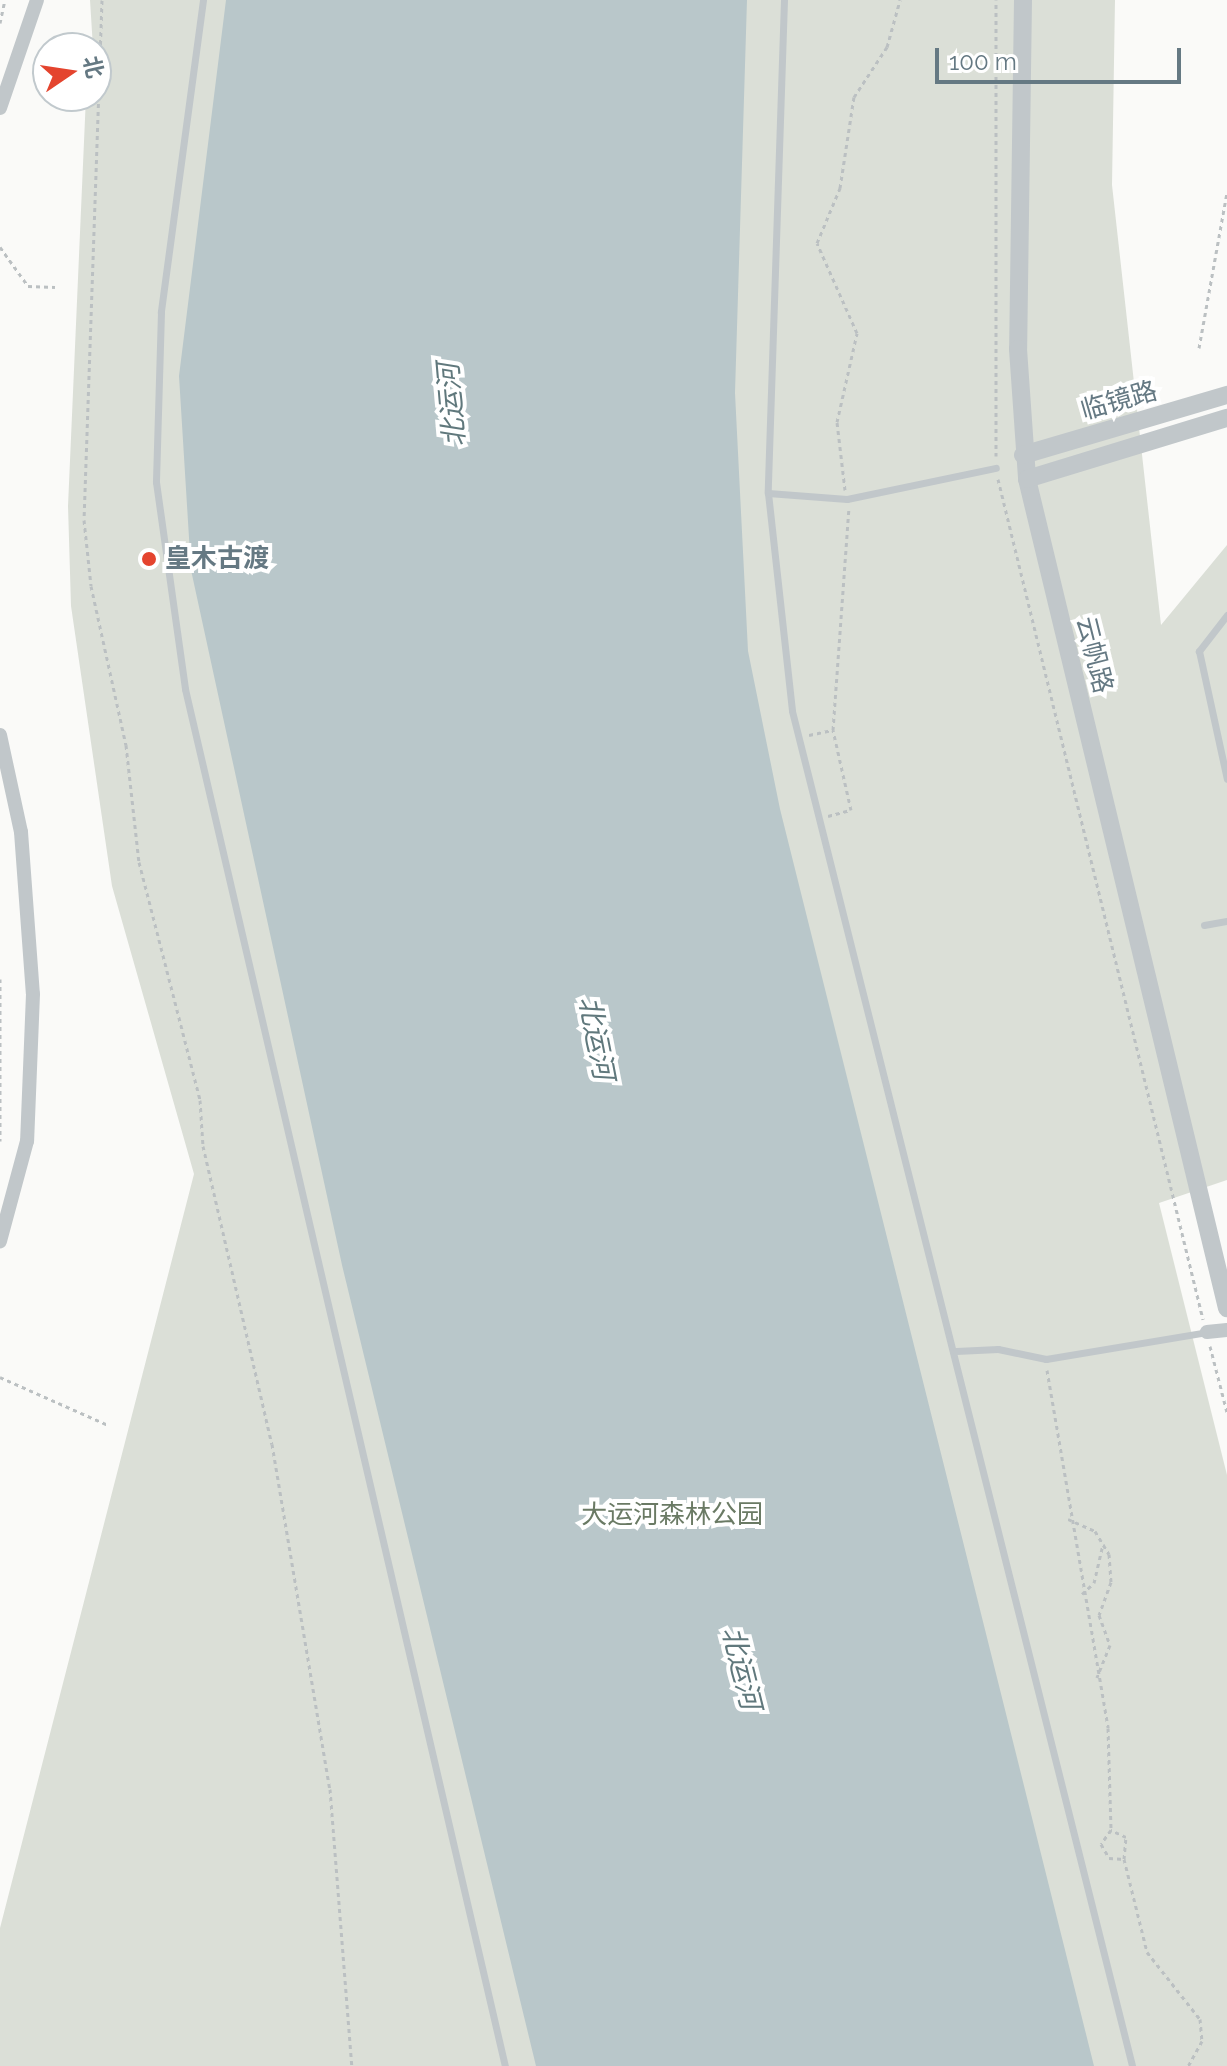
<!DOCTYPE html>
<html>
<head>
<meta charset="utf-8">
<style>
  body { margin:0 }
  #map { position:relative; width:1227px; height:2066px; overflow:hidden; background:#fafaf8; font-family:Raleway,"Noto Sans SC",sans-serif }
  div>[style] { position:absolute }
  .green>* { inset:0; background:#dbdfd7 }
  .water>* { inset:0; background:#b9c7ca }
  .path>* { height:3px; margin-top:-1.5px; transform-origin:0; background:repeating-linear-gradient(90deg,#bbc0c2 0 4px,transparent 0 8px) }
  .service>* { height:7px; margin:-3.5px; padding:0 3.5px; transform-origin:3.5px; border-radius:3.5px; background:#c1c7ca }
  .minor>* { height:14px; margin:-7px; padding:0 7px; transform-origin:7px; border-radius:7px; background:#c1c7ca }
  .tertiary>* { height:18px; margin:-9px; padding:0 9px; transform-origin:9px; border-radius:9px; background:#c1c7ca }
  .dots>* { width:22px; height:22px; translate:-50% -50%; box-sizing:border-box; border:4px solid #fff; border-radius:50% }
  span { translate:-50% -50%; white-space:nowrap; text-align:center; line-height:1.15; -webkit-text-stroke:8px #fff; paint-order:stroke }
  .street-label { font-size:26px; color:#657983 }
  .poi-label { font-size:26px; color:#657983; font-weight:700 }
  .left { translate:0 -50%; text-align:left }
  .park-label { font-size:26px; color:#6a7a64 }
  .water-label { font-size:28px; color:#60787c; font-style:italic }
  .north { position:absolute; left:32px; top:32px; width:80px; height:80px; box-sizing:border-box; background:#fff; border:2px solid #c1c9cd; border-radius:50%; rotate:77deg; font-size:22px; font-weight:700; line-height:32px; text-align:center; color:#657983 }
  .north::after { content:''; display:block; margin:auto; width:28px; height:36px; background:#e4442e; clip-path:polygon(50% 0,100% 100%,50% 72%,0 100%) }
  .scale { position:absolute; left:935px; top:48px; width:246px; height:36px; box-sizing:border-box; border:4px solid #657983; border-top:0; padding-left:10px; font-size:24px; line-height:28px; white-space:nowrap; color:#657983; -webkit-text-stroke:6px #fff; paint-order:stroke }
</style>
</head>
<body>
<div id="map">
  <div class="green">
    <i style="clip-path:polygon(90px 0,1115px 0,1112px 185px,1161px 625px,1227px 545px,1227px 1180px,1159px 1203px,1227px 1475px,1227px 2066px,0 2066px,0 1928px,194px 1174px,112px 886px,71px 606px,68px 506px,86px 96px,96px 96px)"></i>
  </div>
  <div class="water">
    <i style="clip-path:polygon(226px 0,747px 0,735px 393px,748px 651px,780px 809px,1094px 2066px,536px 2066px,342px 1265px,191px 570px,179px 376px)"></i>
  </div>
  <div class="path">
    <i style="left:102px;top:0;width:520px;rotate:91.98deg"></i>
    <i style="left:84px;top:520px;width:66px;rotate:83.9deg"></i>
    <i style="left:91px;top:586px;width:163px;rotate:77.6deg"></i>
    <i style="left:126px;top:745px;width:118px;rotate:83.7deg"></i>
    <i style="left:139px;top:862px;width:246px;rotate:75.6deg"></i>
    <i style="left:200px;top:1100px;width:46px;rotate:86.3deg"></i>
    <i style="left:203px;top:1146px;width:306px;rotate:77deg"></i>
    <i style="left:272px;top:1444px;width:350px;rotate:80.5deg"></i>
    <i style="left:330px;top:1789px;width:278px;rotate:85.5deg"></i>
    <i style="left:0;top:23px;width:24px;rotate:-78deg"></i>
    <i style="left:0;top:247px;width:48px;rotate:54.3deg"></i>
    <i style="left:28px;top:286px;width:27px;rotate:2deg"></i>
    <i style="left:1199px;top:348px;width:158px;rotate:-79.8deg"></i>
    <i style="left:996px;top:456px;width:456px;rotate:-90deg"></i>
    <i style="left:998px;top:479px;width:865px;rotate:76.29deg"></i>
    <i style="left:845px;top:490px;width:68px;rotate:-96.7deg"></i>
    <i style="left:837px;top:422px;width:91px;rotate:-77.3deg"></i>
    <i style="left:857px;top:333px;width:98px;rotate:-114deg"></i>
    <i style="left:817px;top:243px;width:60px;rotate:-67.3deg"></i>
    <i style="left:840px;top:188px;width:92px;rotate:-81.3deg"></i>
    <i style="left:854px;top:97px;width:60px;rotate:-56.6deg"></i>
    <i style="left:887px;top:47px;width:49px;rotate:-74.5deg"></i>
    <i style="left:809px;top:735px;width:25px;rotate:-12deg"></i>
    <i style="left:828px;top:816px;width:24px;rotate:-15deg"></i>
    <i style="left:851px;top:810px;width:82px;rotate:-102.7deg"></i>
    <i style="left:833px;top:730px;width:222px;rotate:-85.9deg"></i>
    <i style="left:0;top:979px;width:162px;rotate:90deg"></i>
    <i style="left:1210px;top:1346px;width:68px;rotate:75.6deg"></i>
    <i style="left:1047px;top:1370px;width:363px;rotate:80.3deg"></i>
    <i style="left:1108px;top:1728px;width:102px;rotate:88.3deg"></i>
    <i style="left:1111px;top:1830px;width:17px;rotate:126deg"></i>
    <i style="left:1101px;top:1844px;width:16px;rotate:60deg"></i>
    <i style="left:1109px;top:1858px;width:15px;rotate:4deg"></i>
    <i style="left:1124px;top:1859px;width:22px;rotate:-85deg"></i>
    <i style="left:1126px;top:1837px;width:17px;rotate:-155deg"></i>
    <i style="left:0;top:1377px;width:118px;rotate:24deg"></i>
    <i style="left:1068px;top:1519px;width:30px;rotate:24deg"></i>
    <i style="left:1095px;top:1531px;width:27px;rotate:59deg"></i>
    <i style="left:1109px;top:1554px;width:28px;rotate:86deg"></i>
    <i style="left:1111px;top:1582px;width:35px;rotate:110deg"></i>
    <i style="left:1099px;top:1615px;width:32px;rotate:70deg"></i>
    <i style="left:1110px;top:1645px;width:35px;rotate:112deg"></i>
    <i style="left:1082px;top:1594px;width:16px;rotate:-43deg"></i>
    <i style="left:1094px;top:1583px;width:40px;rotate:-77deg"></i>
    <i style="left:1124px;top:1859px;width:96px;rotate:76.1deg"></i>
    <i style="left:1147px;top:1952px;width:85px;rotate:51.7deg"></i>
    <i style="left:1200px;top:2019px;width:22px;rotate:85deg"></i>
    <i style="left:1202px;top:2041px;width:29px;rotate:119deg"></i>
  </div>
  <div class="service">
    <i style="left:203px;top:0;width:315px;rotate:97.7deg"></i>
    <i style="left:161px;top:312px;width:170px;rotate:91.7deg"></i>
    <i style="left:156px;top:482px;width:209px;rotate:82deg"></i>
    <i style="left:185px;top:689px;width:1414px;rotate:76.92deg"></i>
    <i style="left:784px;top:0;width:493px;rotate:91.9deg"></i>
    <i style="left:768px;top:493px;width:219px;rotate:83.7deg"></i>
    <i style="left:792px;top:711px;width:1397px;rotate:75.91deg"></i>
    <i style="left:768px;top:493px;width:79px;rotate:4.3deg"></i>
    <i style="left:847px;top:499px;width:152px;rotate:-11.8deg"></i>
    <i style="left:1227px;top:615px;width:46px;rotate:127.9deg"></i>
    <i style="left:1199px;top:651px;width:131px;rotate:77.7deg"></i>
    <i style="left:1204px;top:925px;width:23px;rotate:-10deg"></i>
    <i style="left:956px;top:1351px;width:42px;rotate:-2.7deg"></i>
    <i style="left:998px;top:1349px;width:49px;rotate:11.8deg"></i>
    <i style="left:1046px;top:1359px;width:163px;rotate:-9.5deg"></i>
  </div>
  <div class="minor">
    <i style="left:0;top:108px;width:114px;rotate:-71.1deg"></i>
    <i style="left:0;top:735px;width:99px;rotate:77.8deg"></i>
    <i style="left:21px;top:832px;width:162px;rotate:85.8deg"></i>
    <i style="left:33px;top:994px;width:147px;rotate:92.3deg"></i>
    <i style="left:27px;top:1141px;width:104px;rotate:105.1deg"></i>
    <i style="left:1207px;top:1332px;width:20px;rotate:-6deg"></i>
  </div>
  <div class="tertiary">
    <i style="left:1023px;top:0;width:349px;rotate:90.8deg"></i>
    <i style="left:1018px;top:349px;width:130px;rotate:86deg"></i>
    <i style="left:1027px;top:479px;width:853px;rotate:76.44deg"></i>
    <i style="left:1023px;top:455px;width:213px;rotate:-16.4deg"></i>
    <i style="left:1027px;top:479px;width:209px;rotate:-17deg"></i>
  </div>
  <div class="dots">
    <i style="left:149px;top:559px;background:#e4442e"></i>
  </div>
  <div class="street-label">
    <span style="left:1119px;top:401px;rotate:-16deg">临镜路</span>
    <span style="left:1094px;top:655px;rotate:76deg">云帆路</span>
  </div>
  <div class="poi-label">
    <span class="left" style="left:165px;top:559px">皇木古渡</span>
  </div>
  <div class="park-label">
    <span style="left:672px;top:1515px">大运河森林公园</span>
  </div>
  <div class="water-label">
    <span style="left:452px;top:405px;rotate:-95deg">北运河</span>
    <span style="left:596px;top:1038px;rotate:79deg">北运河</span>
    <span style="left:741px;top:1668px;rotate:76deg">北运河</span>
  </div>
  <div class="north">北</div>
  <div class="scale">100 m</div>
</div>
</body>
</html>
